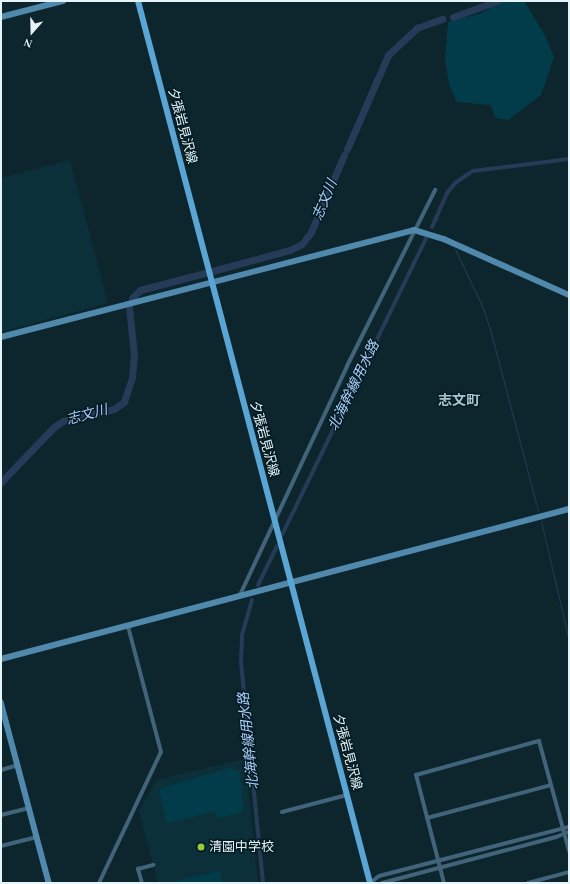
<!DOCTYPE html>
<html>
<head>
<meta charset="utf-8">
<style>
  body { margin:0 }
  #map { position:relative; width:570px; height:884px; overflow:hidden; background:#0d262d; font-family:"Times New Roman","Noto Sans JP",serif }
  div>[style] { position:absolute }
  .built>* { inset:0; background:#0b303a }
  .green>* { inset:0; background:#023c4a }
  .stream>* { height:1px; margin:-0.5px; padding:0 0.5px; transform-origin:0.5px; border-radius:0.5px; background:#253b58 }
  .canal>* { height:4px; margin:-2px; padding:0 2px; transform-origin:2px; border-radius:2px; background:#253b58 }
  .river>* { height:7px; margin:-3.5px; padding:0 3.5px; transform-origin:3.5px; border-radius:3.5px; background:#253b58 }
  .street>* { height:4px; margin:-2px; padding:0 2px; transform-origin:2px; border-radius:2px; background:#41647a }
  .secondary>* { height:5.5px; margin:-2.75px; padding:0 2.75px; transform-origin:2.75px; border-radius:2.75px; background:#5089ac }
  .primary>* { height:6px; margin:-3px; padding:0 3px; transform-origin:3px; border-radius:3px; background:#5aa5d3 }
  .dots>* { width:11px; height:11px; translate:-50% -50%; box-sizing:border-box; border:2px solid #041c23; border-radius:50% }
  span { translate:-50% -50%; white-space:nowrap; text-align:center; line-height:1.15; -webkit-text-stroke:3px #041c23; paint-order:stroke }
  .street-label { font-size:13px; color:#e5f4f8 }
  .poi-label { font-size:13px; color:#e5f4f8 }
  .left { translate:0 -50%; text-align:left }
  .water-label { font-size:14px; color:#accdf9; font-style:italic }
  .neighbourhood-label { font-size:14px; color:#a8c4ce; font-weight:700 }
  .frame { position:absolute; inset:0; border:2px solid #e5f4f8; pointer-events:none }
  .north { position:absolute; left:12px; top:12px; width:40px; height:40px; -webkit-text-stroke:3px #041c23; paint-order:stroke; rotate:200deg; font-size:11px; font-weight:700; line-height:16px; text-align:center; color:#e5f4f8 }
  .north::after { content:''; display:block; margin:auto; width:14px; height:18px; background:#e5f4f8; clip-path:polygon(50% 0,100% 100%,50% 72%,0 100%) }
</style>
</head>
<body>
<div id="map">
  <div class="built">
    <i style="clip-path:polygon(70px 160px,108px 303px,1px 332px,1px 178px)"></i>
    <i style="clip-path:polygon(245px 759px,258px 883px,158px 883px,139px 811px,156px 780px)"></i>
  </div>
  <div class="green">
    <i style="clip-path:polygon(502px 1px,524px 1px,546px 37px,554px 57px,541px 95px,508px 120px,496px 118px,490px 105px,457px 102px,449px 84px,445px 59px,448px 22px,482px 13px)"></i>
    <i style="clip-path:polygon(230px 768px,240px 772px,243px 812px,219px 818px,213px 812px,167px 823px,159px 789px)"></i>
    <i style="clip-path:polygon(220px 871px,222px 883px,177px 883px,176px 881px)"></i>
  </div>
  <div class="stream">
    <i style="left:436px;top:218px;width:3px;rotate:45deg"></i>
    <i style="left:455px;top:249px;width:65px;rotate:64.6deg"></i>
    <i style="left:483px;top:308px;width:22px;rotate:72deg"></i>
    <i style="left:490px;top:329px;width:188px;rotate:75.2deg"></i>
    <i style="left:541px;top:521px;width:122px;rotate:76.8deg"></i>
  </div>
  <div class="canal">
    <i style="left:432px;top:227px;width:37px;rotate:-66deg"></i>
    <i style="left:447px;top:193px;width:13px;rotate:-51deg"></i>
    <i style="left:455px;top:183px;width:22px;rotate:-34deg"></i>
    <i style="left:473px;top:171px;width:97px;rotate:-7.1deg"></i>
    <i style="left:282px;top:535px;width:330px;rotate:-64.1deg"></i>
    <i style="left:258px;top:585px;width:43px;rotate:-64deg"></i>
    <i style="left:252px;top:600px;width:37px;rotate:106deg"></i>
    <i style="left:242px;top:636px;width:26px;rotate:92deg"></i>
    <i style="left:241px;top:662px;width:222px;rotate:84.3deg"></i>
  </div>
  <div class="river">
    <i style="left:453px;top:17px;width:47px;rotate:-20deg"></i>
    <i style="left:347px;top:149px;width:103px;rotate:-66.4deg"></i>
    <i style="left:388px;top:55px;width:40px;rotate:-43deg"></i>
    <i style="left:417px;top:28px;width:27px;rotate:-20deg"></i>
    <i style="left:212px;top:271px;width:81px;rotate:-15.1deg"></i>
    <i style="left:290px;top:250px;width:13px;rotate:-27deg"></i>
    <i style="left:302px;top:244px;width:15px;rotate:-53deg"></i>
    <i style="left:311px;top:232px;width:84px;rotate:-66.8deg"></i>
    <i style="left:132px;top:298px;width:11px;rotate:-45deg"></i>
    <i style="left:140px;top:290px;width:67px;rotate:-14.7deg"></i>
    <i style="left:1px;top:482px;width:76px;rotate:-46.1deg"></i>
    <i style="left:54px;top:427px;width:11px;rotate:-34deg"></i>
    <i style="left:63px;top:421px;width:52px;rotate:-13.2deg"></i>
    <i style="left:114px;top:409px;width:12px;rotate:-35deg"></i>
    <i style="left:124px;top:402px;width:26px;rotate:-72deg"></i>
    <i style="left:132px;top:377px;width:22px;rotate:-85deg"></i>
    <i style="left:134px;top:355px;width:48px;rotate:-95.9deg"></i>
  </div>
  <div class="street">
    <i style="left:239px;top:597px;width:255px;rotate:-64.9deg"></i>
    <i style="left:347px;top:366px;width:197px;rotate:-63.4deg"></i>
    <i style="left:1px;top:770px;width:18px;rotate:-16deg"></i>
    <i style="left:282px;top:812px;width:67px;rotate:-14.7deg"></i>
    <i style="left:1px;top:815px;width:29px;rotate:-14deg"></i>
    <i style="left:427px;top:818px;width:128px;rotate:-14.9deg"></i>
    <i style="left:1px;top:846px;width:36px;rotate:-14deg"></i>
    <i style="left:99px;top:883px;width:145px;rotate:-64.7deg"></i>
    <i style="left:161px;top:752px;width:130px;rotate:-104.7deg"></i>
    <i style="left:142px;top:883px;width:15px;rotate:-106deg"></i>
    <i style="left:138px;top:869px;width:16px;rotate:-15deg"></i>
    <i style="left:370px;top:883px;width:11px;rotate:-38deg"></i>
    <i style="left:379px;top:876px;width:196px;rotate:-14.5deg"></i>
    <i style="left:382px;top:883px;width:180px;rotate:-14.8deg"></i>
    <i style="left:556px;top:837px;width:14px;rotate:-21deg"></i>
    <i style="left:444px;top:883px;width:112px;rotate:-104.5deg"></i>
    <i style="left:416px;top:775px;width:128px;rotate:-15.5deg"></i>
    <i style="left:539px;top:741px;width:114px;rotate:74.7deg"></i>
    <i style="left:528px;top:883px;width:42px;rotate:-15deg"></i>
  </div>
  <div class="secondary">
    <i style="left:1px;top:17px;width:64px;rotate:-14.5deg"></i>
    <i style="left:1px;top:337px;width:427px;rotate:-14.5deg"></i>
    <i style="left:414px;top:230px;width:31px;rotate:17deg"></i>
    <i style="left:444px;top:239px;width:137px;rotate:24.1deg"></i>
    <i style="left:1px;top:659px;width:587px;rotate:-14.79deg"></i>
    <i style="left:1px;top:702px;width:187px;rotate:75.1deg"></i>
  </div>
  <div class="primary">
    <i style="left:138px;top:1px;width:912px;rotate:75.26deg"></i>
  </div>
  <div class="dots">
    <i style="left:201px;top:847px;background:#94cc3b"></i>
  </div>
  <div class="street-label">
    <span style="left:182px;top:126px;rotate:75deg">夕張岩見沢線</span>
    <span style="left:264px;top:439px;rotate:75deg">夕張岩見沢線</span>
    <span style="left:347px;top:752px;rotate:75deg">夕張岩見沢線</span>
  </div>
  <div class="poi-label">
    <span class="left" style="left:209px;top:847px">清園中学校</span>
  </div>
  <div class="water-label">
    <span style="left:325px;top:200px;rotate:-67deg">志文川</span>
    <span style="left:354px;top:386px;rotate:-64deg">北海幹線用水路</span>
    <span style="left:87px;top:415px;rotate:-15deg">志文川</span>
    <span style="left:249px;top:741px;rotate:-96deg">北海幹線用水路</span>
  </div>
  <div class="neighbourhood-label">
    <span style="left:459px;top:401px">志文町</span>
  </div>
  <div class="frame"></div>
  <div class="north">N</div>
</div>
</body>
</html>
